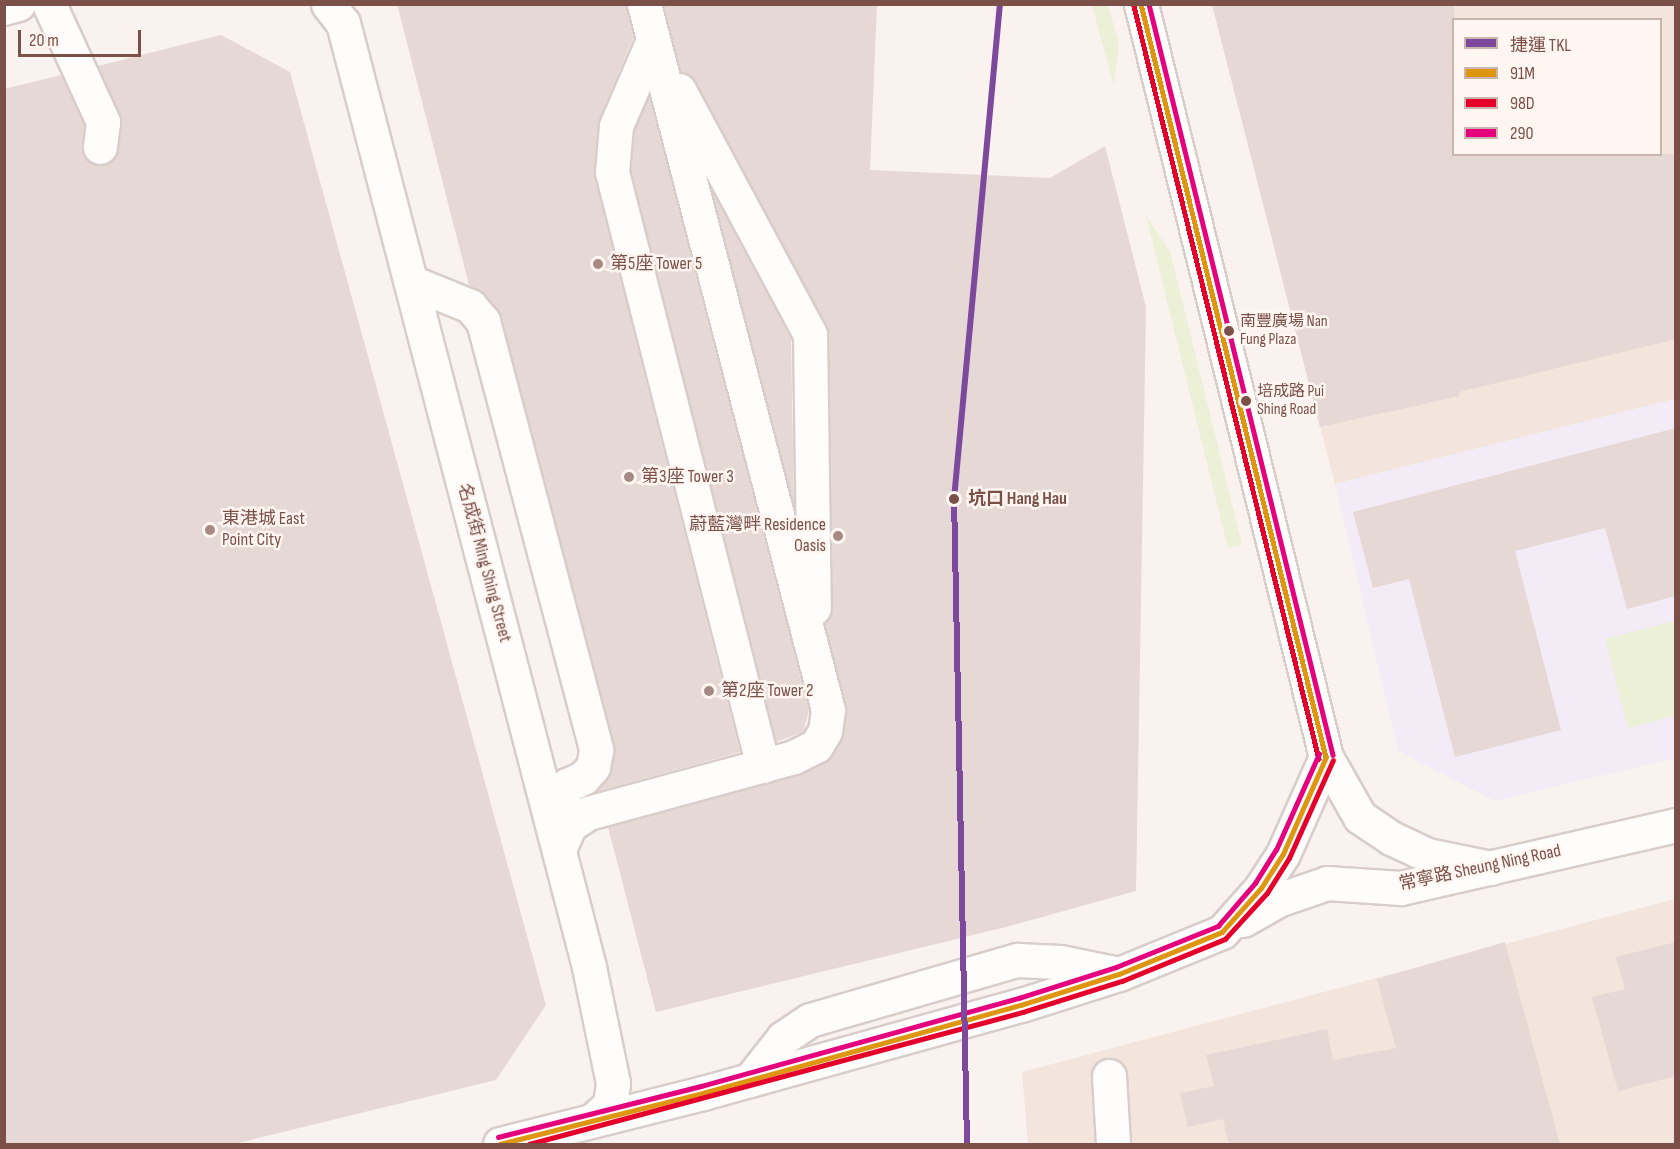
<!DOCTYPE html>
<html>
<head>
<meta charset="utf-8">
<style>
  body { margin:0 }
  #map { position:relative; width:1680px; height:1149px; overflow:hidden; background:#f9f2ee; font-family:"Sofia Sans Condensed","Noto Sans TC",sans-serif }
  div>[style] { position:absolute }
  .residential>* { inset:0; background:#f3e4dc }
  .education>* { inset:0; background:#f3ebf5 }
  .green>* { inset:0; background:#ebf0d7 }
  .building>* { inset:0; background:#e6d8d5 }
  .roads { filter:drop-shadow(2px 0 #d8cdca) drop-shadow(-2px 0 #d8cdca) drop-shadow(0 2px #d8cdca) drop-shadow(0 -2px #d8cdca) }
  .minor>* { height:33px; margin:-16.5px; padding:0 16.5px; transform-origin:16.5px; border-radius:16.5px; background:#fefdfc }
  .bus-1>* { height:4.5px; margin:-2.25px; padding:0 2.25px; transform-origin:2.25px; border-radius:2.25px; background:#de950f }
  .bus-2>* { height:4.5px; margin:-2.25px; padding:0 2.25px; transform-origin:2.25px; border-radius:2.25px; background:#e4002b }
  .bus-3>* { height:4.5px; margin:-2.25px; padding:0 2.25px; transform-origin:2.25px; border-radius:2.25px; background:#e5007d }
  .metro-1>* { height:6px; margin:-3px; padding:0 3px; transform-origin:3px; border-radius:3px; background:#7d499d }
  .dots>* { width:16px; height:16px; translate:-50% -50%; box-sizing:border-box; border:3px solid #fff6f1; border-radius:50% }
  span { translate:-50% -50%; white-space:nowrap; text-align:center; line-height:1.15; -webkit-text-stroke:5px #fff6f1; paint-order:stroke }
  .bus-label { font-size:16px; color:#7b5049 }
  .left { translate:0 -50%; text-align:left }
  .poi-label { font-size:18px; color:#7b5049 }
  .right { translate:-100% -50%; text-align:right }
  .stop-label { font-size:18px; color:#7b5049; font-weight:700 }
  .street-label { font-size:18px; color:#7b5049 }
  .frame { position:absolute; inset:0; border:6px solid #7b5049; pointer-events:none }
  .legend { position:absolute; left:1452px; top:18px; width:210px; height:138px; box-sizing:border-box; background:#fff6f1; border:2px solid #cab4ae; margin:0; padding:8px 10px; list-style:none; font-size:18px; color:#7b5049 }
  .legend li { display:flex; align-items:center; gap:12px; height:30px }
  .legend b { width:30px; border:2px solid #cab4ae }
  .scale { position:absolute; left:18px; top:30px; width:123px; height:27px; box-sizing:border-box; border:3px solid #7b5049; border-top:0; padding-left:8px; font-size:18px; line-height:21px; white-space:nowrap; color:#7b5049; -webkit-text-stroke:4px #fff6f1; paint-order:stroke }
</style>
</head>
<body>
<div id="map">
  <div class="residential">
    <i style="clip-path:polygon(evenodd,1212px 5px,1675px 5px,1675px 399px,1335px 484px,1212px 5px,1454px 20px,1660px 20px,1660px 154px,1454px 154px,1454px 20px)"></i>
    <i style="clip-path:polygon(1675px 899px,1675px 1144px,1028px 1144px,1022px 1072px)"></i>
  </div>
  <div class="education">
    <i style="clip-path:polygon(1675px 399px,1675px 758px,1495px 801px,1398px 751px,1335px 484px)"></i>
  </div>
  <div class="green">
    <i style="clip-path:polygon(1092px 5px,1108px 5px,1119px 44px,1114px 86px)"></i>
    <i style="clip-path:polygon(1146px 216px,1170px 251px,1242px 545px,1228px 548px)"></i>
    <i style="clip-path:polygon(1675px 621px,1675px 716px,1628px 728px,1605px 639px)"></i>
  </div>
  <div class="building">
    <i style="clip-path:polygon(397px 4px,626px 4px,633px 38px,599px 119px,594px 176px,740px 752px,599px 791px,611px 771px,614px 745px,501px 316px,484px 294px,469px 285px)"></i>
    <i style="clip-path:polygon(664px 4px,877px 4px,870px 170px,1050px 178px,1105px 146px,1146px 307px,1136px 891px,1006px 927px,656px 1012px,608px 827px,802px 774px,832px 756px,843px 734px,847px 712px,825px 623px,833px 608px,829px 333px,696px 81px,681px 72px)"></i>
    <i style="clip-path:polygon(1212px 4px,1454px 4px,1454px 154px,1676px 154px,1676px 339px,1459px 392px,1460px 396px,1320px 427px)"></i>
    <i style="clip-path:polygon(221px 35px,290px 72px,546px 1005px,496px 1080px,234px 1144px,4px 1144px,4px 89px,61px 75px,84px 125px,83px 155px,89px 162px,107px 164px,118px 150px,122px 124px,98px 66px)"></i>
    <i style="clip-path:polygon(649px 97px,809px 711px,803px 732px,776px 742px,631px 170px,634px 131px)"></i>
    <i style="clip-path:polygon(712px 192px,791px 339px,794px 504px)"></i>
    <i style="clip-path:polygon(1676px 428px,1676px 596px,1627px 609px,1605px 528px,1515px 551px,1561px 730px,1455px 757px,1409px 579px,1373px 588px,1353px 512px)"></i>
    <i style="clip-path:polygon(1505px 942px,1560px 1144px,1229px 1144px,1223px 1119px,1188px 1127px,1180px 1093px,1214px 1086px,1206px 1055px,1327px 1029px,1333px 1060px,1396px 1048px,1377px 979px)"></i>
    <i style="clip-path:polygon(1676px 942px,1676px 1076px,1618px 1091px,1592px 997px,1625px 989px,1616px 957px)"></i>
  </div>
  <div class="roads">
    <div class="minor">
      <i style="left:49px;top:4px;width:130px;rotate:65.4deg"></i>
      <i style="left:103px;top:122px;width:25px;rotate:97deg"></i>
      <i style="left:328px;top:4px;width:24px;rotate:52deg"></i>
      <i style="left:343px;top:23px;width:976px;rotate:75.39deg"></i>
      <i style="left:589px;top:967px;width:118px;rotate:78.3deg"></i>
      <i style="left:613px;top:1083px;width:22px;rotate:98deg"></i>
      <i style="left:610px;top:1105px;width:23px;rotate:139deg"></i>
      <i style="left:1141px;top:4px;width:775px;rotate:76.2deg"></i>
      <i style="left:1326px;top:757px;width:69px;rotate:60.5deg"></i>
      <i style="left:1360px;top:817px;width:37px;rotate:34deg"></i>
      <i style="left:1391px;top:838px;width:40px;rotate:25deg"></i>
      <i style="left:1427px;top:855px;width:65px;rotate:11.5deg"></i>
      <i style="left:4px;top:8px;width:15px;rotate:-16deg"></i>
      <i style="left:653px;top:40px;width:94px;rotate:113.3deg"></i>
      <i style="left:616px;top:126px;width:46px;rotate:95deg"></i>
      <i style="left:612px;top:172px;width:613px;rotate:75.74deg"></i>
      <i style="left:679px;top:90px;width:277px;rotate:61.8deg"></i>
      <i style="left:810px;top:334px;width:274px;rotate:89.2deg"></i>
      <i style="left:411px;top:282px;width:64px;rotate:22.1deg"></i>
      <i style="left:470px;top:306px;width:20px;rotate:49deg"></i>
      <i style="left:483px;top:321px;width:444px;rotate:75.2deg"></i>
      <i style="left:596px;top:750px;width:17px;rotate:100deg"></i>
      <i style="left:593px;top:767px;width:15px;rotate:132deg"></i>
      <i style="left:583px;top:778px;width:17px;rotate:156deg"></i>
      <i style="left:567px;top:785px;width:21px;rotate:113deg"></i>
      <i style="left:559px;top:804px;width:26px;rotate:88deg"></i>
      <i style="left:560px;top:847px;width:24px;rotate:-66deg"></i>
      <i style="left:570px;top:825px;width:22px;rotate:-34deg"></i>
      <i style="left:588px;top:813px;width:213px;rotate:-15.2deg"></i>
      <i style="left:794px;top:757px;width:25px;rotate:-27deg"></i>
      <i style="left:816px;top:746px;width:17px;rotate:-59deg"></i>
      <i style="left:825px;top:731px;width:21px;rotate:-82deg"></i>
      <i style="left:828px;top:710px;width:730px;rotate:-104.61deg"></i>
      <i style="left:1243px;top:920px;width:40px;rotate:-29.7deg"></i>
      <i style="left:1278px;top:900px;width:52px;rotate:-19.1deg"></i>
      <i style="left:1327px;top:883px;width:74px;rotate:3.9deg"></i>
      <i style="left:1401px;top:888px;width:282px;rotate:-12.9deg"></i>
      <i style="left:1109px;top:1076px;width:68px;rotate:86.6deg"></i>
      <i style="left:750px;top:1080px;width:53px;rotate:-51.8deg"></i>
      <i style="left:783px;top:1038px;width:32px;rotate:-34deg"></i>
      <i style="left:810px;top:1020px;width:216px;rotate:-16.2deg"></i>
      <i style="left:1017px;top:960px;width:43px;rotate:2.7deg"></i>
      <i style="left:1060px;top:962px;width:55px;rotate:11.5deg"></i>
      <i style="left:500px;top:1144px;width:209px;rotate:-14.1deg"></i>
      <i style="left:703px;top:1093px;width:330px;rotate:-15.5deg"></i>
      <i style="left:1021px;top:1005px;width:103px;rotate:-17.6deg"></i>
      <i style="left:1119px;top:974px;width:111px;rotate:-22.2deg"></i>
      <i style="left:1222px;top:932px;width:59px;rotate:-48.4deg"></i>
      <i style="left:1261px;top:888px;width:40px;rotate:-57.1deg"></i>
      <i style="left:1283px;top:854px;width:106px;rotate:-66.1deg"></i>
    </div>
  </div>
  <div class="bus-1">
    <i style="left:1141px;top:4px;width:775px;rotate:76.2deg"></i>
    <i style="left:500px;top:1144px;width:209px;rotate:-14.1deg"></i>
    <i style="left:703px;top:1093px;width:330px;rotate:-15.5deg"></i>
    <i style="left:1021px;top:1005px;width:103px;rotate:-17.6deg"></i>
    <i style="left:1119px;top:974px;width:111px;rotate:-22.2deg"></i>
    <i style="left:1222px;top:932px;width:59px;rotate:-48.4deg"></i>
    <i style="left:1261px;top:888px;width:40px;rotate:-57.1deg"></i>
    <i style="left:1283px;top:854px;width:106px;rotate:-66.1deg"></i>
  </div>
  <div class="bus-2">
    <i style="left:1134px;top:6px;width:775px;rotate:76.2deg"></i>
    <i style="left:529px;top:1144px;width:511px;rotate:-14.96deg"></i>
    <i style="left:1023px;top:1012px;width:104px;rotate:-17.4deg"></i>
    <i style="left:1122px;top:981px;width:111px;rotate:-22.2deg"></i>
    <i style="left:1225px;top:939px;width:62px;rotate:-47.6deg"></i>
    <i style="left:1267px;top:893px;width:41px;rotate:-57.8deg"></i>
    <i style="left:1289px;top:858px;width:107px;rotate:-65.8deg"></i>
  </div>
  <div class="bus-3">
    <i style="left:1149px;top:4px;width:773px;rotate:76.23deg"></i>
    <i style="left:498px;top:1137px;width:209px;rotate:-14.1deg"></i>
    <i style="left:701px;top:1086px;width:330px;rotate:-15.5deg"></i>
    <i style="left:1019px;top:998px;width:102px;rotate:-17.7deg"></i>
    <i style="left:1116px;top:967px;width:110px;rotate:-21.9deg"></i>
    <i style="left:1218px;top:926px;width:57px;rotate:-49.3deg"></i>
    <i style="left:1255px;top:883px;width:39px;rotate:-58deg"></i>
    <i style="left:1276px;top:850px;width:105px;rotate:-65.9deg"></i>
  </div>
  <div class="metro-1">
    <i style="left:967px;top:1144px;width:645px;rotate:-91.15deg"></i>
    <i style="left:954px;top:499px;width:497px;rotate:-84.7deg"></i>
  </div>
  <div class="dots">
    <i style="left:598px;top:264px;background:#a78983"></i>
    <i style="left:1229px;top:331px;background:#7b5049"></i>
    <i style="left:1246px;top:401px;background:#7b5049"></i>
    <i style="left:629px;top:477px;background:#a78983"></i>
    <i style="left:954px;top:499px;background:#7b5049"></i>
    <i style="left:210px;top:530px;background:#a78983"></i>
    <i style="left:838px;top:536px;background:#a78983"></i>
    <i style="left:709px;top:691px;background:#a78983"></i>
  </div>
  <div class="bus-label">
    <span class="left" style="left:1240px;top:331px">南豐廣場 Nan<br>Fung Plaza</span>
    <span class="left" style="left:1257px;top:401px">培成路 Pui<br>Shing Road</span>
  </div>
  <div class="poi-label">
    <span class="left" style="left:610px;top:264px">第5座 Tower 5</span>
    <span class="left" style="left:641px;top:477px">第3座 Tower 3</span>
    <span class="left" style="left:222px;top:530px">東港城 East<br>Point City</span>
    <span class="right" style="left:826px;top:536px">蔚藍灣畔 Residence<br>Oasis</span>
    <span class="left" style="left:721px;top:691px">第2座 Tower 2</span>
  </div>
  <div class="stop-label">
    <span class="left" style="left:968px;top:499px">坑口 Hang Hau</span>
  </div>
  <div class="street-label">
    <span style="left:484px;top:563px;rotate:75deg">名成街 Ming Shing Street</span>
    <span style="left:1480px;top:868px;rotate:-12deg">常寧路 Sheung Ning Road</span>
  </div>
  <div class="frame"></div>
  <ul class="legend">
  <li><b style="height:8px;background:#7d499d"></b>捷運 TKL</li>
  <li><b style="height:8px;background:#de950f"></b>91M</li>
  <li><b style="height:8px;background:#e4002b"></b>98D</li>
  <li><b style="height:8px;background:#e5007d"></b>290</li>
  </ul>
  <div class="scale">20 m</div>
</div>
</body>
</html>
